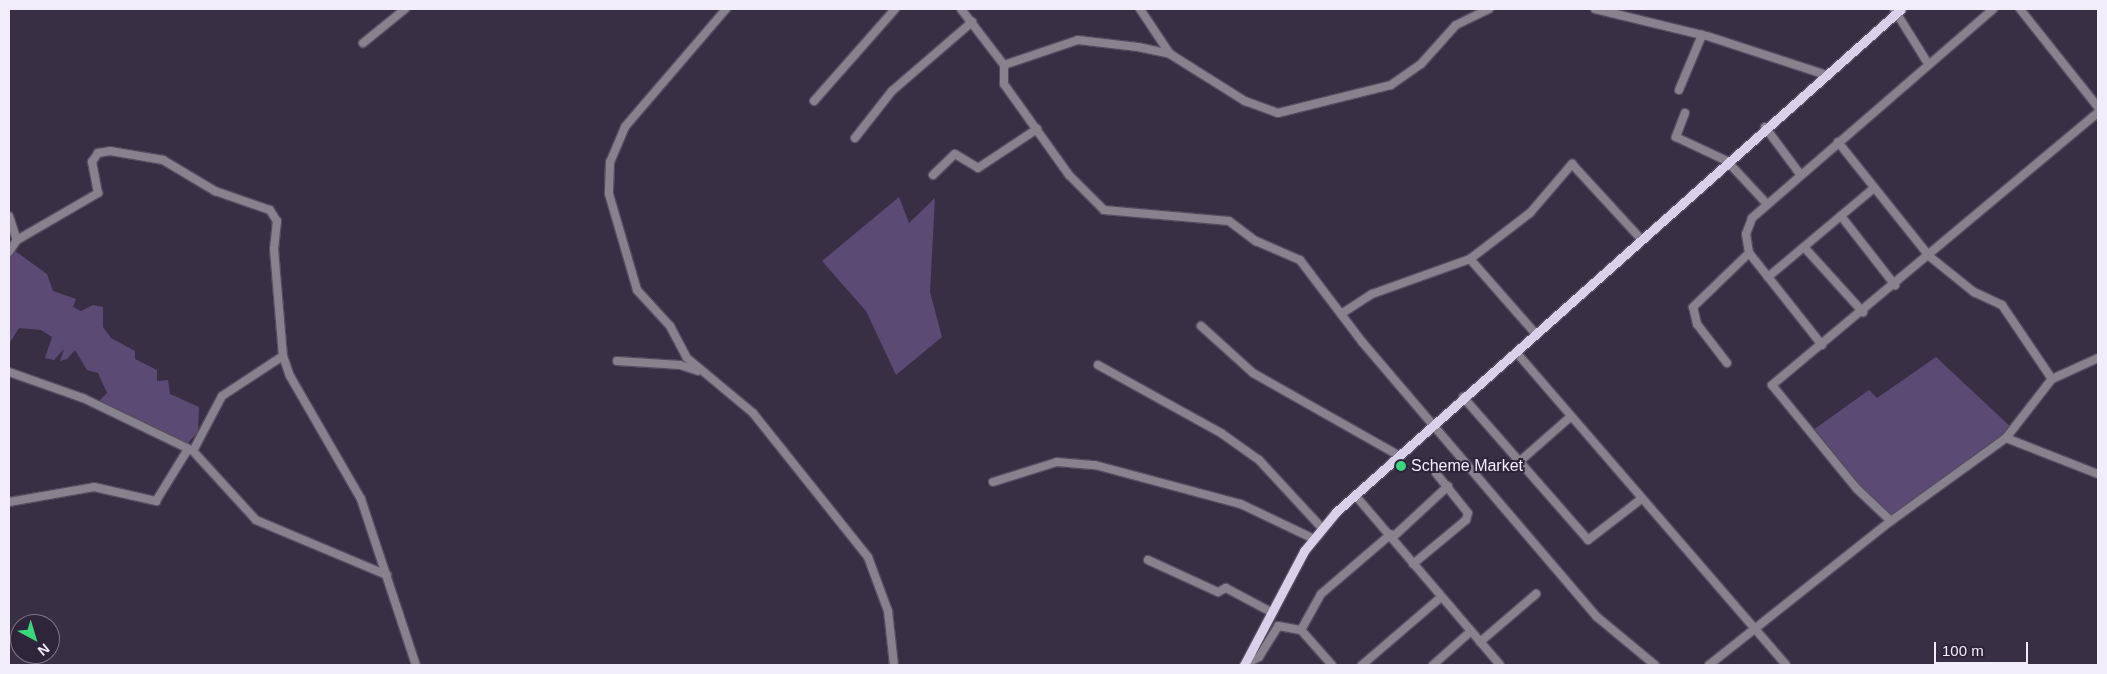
<!DOCTYPE html>
<html>
<head>
<meta charset="utf-8">
<style>
  body { margin:0 }
  #map { position:relative; width:2107px; height:674px; overflow:hidden; background:#382f45; font-family:Helvetica,sans-serif }
  div>[style] { position:absolute }
  .green>* { inset:0; background:#5b4a73 }
  .roads { filter:drop-shadow(1px 0 #564d62) drop-shadow(-1px 0 #564d62) drop-shadow(0 1px #564d62) drop-shadow(0 -1px #564d62) }
  .minor>* { height:8px; margin:-4px; padding:0 4px; transform-origin:4px; border-radius:4px; background:#87828e }
  .major>* { height:9px; margin:-4.5px; padding:0 4.5px; transform-origin:4.5px; border-radius:4.5px; background:#dad0e9 }
  .dots>* { width:14px; height:14px; translate:-50% -50%; box-sizing:border-box; border:2px solid #2e253b; border-radius:50% }
  span { translate:-50% -50%; white-space:nowrap; text-align:center; line-height:1.15; -webkit-text-stroke:4px #2e253b; paint-order:stroke }
  .poi-label { font-size:16px; color:#f2edfb }
  .left { translate:0 -50%; text-align:left }
  .frame { position:absolute; inset:0; border:10px solid #f2edfb; pointer-events:none }
  .north { position:absolute; left:10px; top:614px; width:50px; height:50px; box-sizing:border-box; background:#2e253b; border:1px solid #7c7588; border-radius:50%; rotate:141deg; font-size:14px; font-weight:700; line-height:20px; text-align:center; color:#f2edfb }
  .north::after { content:''; display:block; margin:auto; width:18px; height:22px; background:#3bd77f; clip-path:polygon(50% 0,100% 100%,50% 72%,0 100%) }
  .scale { position:absolute; left:1934px; top:642px; width:94px; height:22px; box-sizing:border-box; border:2px solid #f2edfb; border-top:0; padding-left:6px; font-size:15px; line-height:18px; white-space:nowrap; color:#f2edfb; -webkit-text-stroke:4px #2e253b; paint-order:stroke }
</style>
</head>
<body>
<div id="map">
  <div class="green">
    <i style="clip-path:polygon(899px 197px,909px 223px,935px 198px,930px 292px,942px 337px,896px 375px,866px 311px,822px 261px)"></i>
    <i style="clip-path:polygon(15px 251px,47px 274px,53px 291px,76px 299px,73px 307px,81px 311px,93px 305px,103px 307px,103px 327px,111px 338px,135px 351px,135px 359px,157px 370px,157px 381px,168px 380px,170px 394px,199px 407px,198px 432px,187px 444px,99px 401px,107px 393px,98px 373px,87px 370px,75px 350px,67px 359px,60px 361px,64px 349px,54px 360px,45px 358px,52px 337px,41px 330px,19px 328px,9px 344px,9px 257px)"></i>
    <i style="clip-path:polygon(1936px 357px,2015px 431px,1891px 522px,1809px 433px,1869px 390px,1877px 398px)"></i>
  </div>
  <div class="roads">
    <div class="minor">
      <i style="left:726px;top:9px;width:155px;rotate:130.6deg"></i>
      <i style="left:625px;top:127px;width:38px;rotate:113deg"></i>
      <i style="left:610px;top:162px;width:32px;rotate:92deg"></i>
      <i style="left:609px;top:194px;width:100px;rotate:73.7deg"></i>
      <i style="left:637px;top:290px;width:49px;rotate:47.5deg"></i>
      <i style="left:670px;top:326px;width:36px;rotate:62deg"></i>
      <i style="left:687px;top:358px;width:86px;rotate:39.8deg"></i>
      <i style="left:753px;top:413px;width:184px;rotate:51.4deg"></i>
      <i style="left:868px;top:557px;width:58px;rotate:69.7deg"></i>
      <i style="left:888px;top:611px;width:54px;rotate:83.7deg"></i>
      <i style="left:961px;top:9px;width:71px;rotate:52.5deg"></i>
      <i style="left:1004px;top:65px;width:78px;rotate:-18.7deg"></i>
      <i style="left:1078px;top:40px;width:60px;rotate:6.7deg"></i>
      <i style="left:1138px;top:47px;width:33px;rotate:12deg"></i>
      <i style="left:1170px;top:54px;width:89px;rotate:32.1deg"></i>
      <i style="left:1245px;top:101px;width:35px;rotate:20deg"></i>
      <i style="left:1278px;top:113px;width:116px;rotate:-13.9deg"></i>
      <i style="left:1391px;top:85px;width:37px;rotate:-35deg"></i>
      <i style="left:1421px;top:64px;width:52px;rotate:-48.1deg"></i>
      <i style="left:1456px;top:25px;width:37px;rotate:-26deg"></i>
      <i style="left:1140px;top:9px;width:54px;rotate:56.3deg"></i>
      <i style="left:1595px;top:9px;width:115px;rotate:13.6deg"></i>
      <i style="left:1707px;top:36px;width:122px;rotate:18.1deg"></i>
      <i style="left:1894px;top:9px;width:62px;rotate:58.1deg"></i>
      <i style="left:2020px;top:9px;width:125px;rotate:51.5deg"></i>
      <i style="left:363px;top:43px;width:54px;rotate:-39deg"></i>
      <i style="left:1004px;top:65px;width:19px;rotate:90deg"></i>
      <i style="left:1004px;top:84px;width:112px;rotate:54.5deg"></i>
      <i style="left:1069px;top:175px;width:49px;rotate:45deg"></i>
      <i style="left:1104px;top:210px;width:125px;rotate:5deg"></i>
      <i style="left:1229px;top:221px;width:34px;rotate:37deg"></i>
      <i style="left:1256px;top:241px;width:48px;rotate:23.4deg"></i>
      <i style="left:1300px;top:260px;width:104px;rotate:52.8deg"></i>
      <i style="left:1363px;top:343px;width:360px;rotate:49.5deg"></i>
      <i style="left:1597px;top:617px;width:75px;rotate:39.6deg"></i>
      <i style="left:1679px;top:90px;width:60px;rotate:-67.3deg"></i>
      <i style="left:814px;top:101px;width:123px;rotate:-48.6deg"></i>
      <i style="left:1685px;top:113px;width:26px;rotate:111deg"></i>
      <i style="left:1676px;top:137px;width:56px;rotate:25.2deg"></i>
      <i style="left:1727px;top:161px;width:57px;rotate:47.1deg"></i>
      <i style="left:1765px;top:127px;width:59px;rotate:53.3deg"></i>
      <i style="left:855px;top:138px;width:60px;rotate:-51.8deg"></i>
      <i style="left:892px;top:91px;width:106px;rotate:-40.8deg"></i>
      <i style="left:1838px;top:142px;width:146px;rotate:51.4deg"></i>
      <i style="left:1929px;top:256px;width:58px;rotate:38.7deg"></i>
      <i style="left:1974px;top:292px;width:31px;rotate:25deg"></i>
      <i style="left:2002px;top:305px;width:89px;rotate:56deg"></i>
      <i style="left:933px;top:175px;width:30px;rotate:-44deg"></i>
      <i style="left:955px;top:154px;width:27px;rotate:31deg"></i>
      <i style="left:978px;top:168px;width:71px;rotate:-33.5deg"></i>
      <i style="left:9px;top:216px;width:25px;rotate:72deg"></i>
      <i style="left:17px;top:240px;width:14px;rotate:124deg"></i>
      <i style="left:1841px;top:216px;width:88px;rotate:52deg"></i>
      <i style="left:17px;top:240px;width:94px;rotate:-30.1deg"></i>
      <i style="left:98px;top:193px;width:32px;rotate:-101deg"></i>
      <i style="left:92px;top:162px;width:11px;rotate:-56deg"></i>
      <i style="left:98px;top:153px;width:12px;rotate:-9deg"></i>
      <i style="left:110px;top:151px;width:54px;rotate:9.6deg"></i>
      <i style="left:163px;top:160px;width:61px;rotate:30.8deg"></i>
      <i style="left:215px;top:191px;width:58px;rotate:19.1deg"></i>
      <i style="left:270px;top:210px;width:13px;rotate:58deg"></i>
      <i style="left:277px;top:221px;width:28px;rotate:96deg"></i>
      <i style="left:274px;top:249px;width:107px;rotate:85.2deg"></i>
      <i style="left:283px;top:356px;width:21px;rotate:71deg"></i>
      <i style="left:290px;top:376px;width:142px;rotate:60deg"></i>
      <i style="left:361px;top:499px;width:175px;rotate:71.7deg"></i>
      <i style="left:1804px;top:247px;width:88px;rotate:47.8deg"></i>
      <i style="left:1470px;top:259px;width:76px;rotate:-37.5deg"></i>
      <i style="left:1530px;top:213px;width:65px;rotate:-49.4deg"></i>
      <i style="left:1572px;top:164px;width:100px;rotate:47.4deg"></i>
      <i style="left:1768px;top:277px;width:138px;rotate:-40deg"></i>
      <i style="left:1341px;top:314px;width:37px;rotate:-33deg"></i>
      <i style="left:1372px;top:294px;width:104px;rotate:-19.7deg"></i>
      <i style="left:1470px;top:259px;width:98px;rotate:48.7deg"></i>
      <i style="left:1201px;top:326px;width:70px;rotate:42.1deg"></i>
      <i style="left:1253px;top:373px;width:167px;rotate:29.5deg"></i>
      <i style="left:1822px;top:345px;width:117px;rotate:-128.4deg"></i>
      <i style="left:1749px;top:253px;width:19px;rotate:-99deg"></i>
      <i style="left:1746px;top:234px;width:17px;rotate:-69deg"></i>
      <i style="left:1752px;top:218px;width:319px;rotate:-40.9deg"></i>
      <i style="left:1516px;top:352px;width:413px;rotate:49.2deg"></i>
      <i style="left:617px;top:361px;width:63px;rotate:3.6deg"></i>
      <i style="left:680px;top:365px;width:19px;rotate:18deg"></i>
      <i style="left:1727px;top:363px;width:49px;rotate:-127.6deg"></i>
      <i style="left:1697px;top:324px;width:17px;rotate:-103deg"></i>
      <i style="left:1693px;top:307px;width:78px;rotate:-44deg"></i>
      <i style="left:1098px;top:365px;width:141px;rotate:28.9deg"></i>
      <i style="left:1221px;top:433px;width:47px;rotate:35.4deg"></i>
      <i style="left:1259px;top:460px;width:93px;rotate:47.2deg"></i>
      <i style="left:9px;top:372px;width:78px;rotate:19.4deg"></i>
      <i style="left:83px;top:398px;width:122px;rotate:25.7deg"></i>
      <i style="left:193px;top:451px;width:93px;rotate:47.6deg"></i>
      <i style="left:256px;top:520px;width:142px;rotate:22.8deg"></i>
      <i style="left:1463px;top:397px;width:190px;rotate:48.8deg"></i>
      <i style="left:1588px;top:540px;width:66px;rotate:-37.6deg"></i>
      <i style="left:2006px;top:438px;width:99px;rotate:21.4deg"></i>
      <i style="left:193px;top:451px;width:62px;rotate:-62.2deg"></i>
      <i style="left:222px;top:396px;width:73px;rotate:-33.3deg"></i>
      <i style="left:1519px;top:462px;width:67px;rotate:-41.3deg"></i>
      <i style="left:993px;top:482px;width:67px;rotate:-17.4deg"></i>
      <i style="left:1057px;top:462px;width:38px;rotate:5deg"></i>
      <i style="left:1095px;top:465px;width:151px;rotate:15deg"></i>
      <i style="left:1241px;top:504px;width:79px;rotate:25.6deg"></i>
      <i style="left:1355px;top:495px;width:223px;rotate:49.5deg"></i>
      <i style="left:9px;top:502px;width:86px;rotate:-10deg"></i>
      <i style="left:94px;top:487px;width:64px;rotate:12.7deg"></i>
      <i style="left:156px;top:501px;width:61px;rotate:-58.4deg"></i>
      <i style="left:1891px;top:521px;width:47px;rotate:-136.7deg"></i>
      <i style="left:1857px;top:489px;width:134px;rotate:-129.3deg"></i>
      <i style="left:1772px;top:385px;width:425px;rotate:-39.9deg"></i>
      <i style="left:1393px;top:537px;width:75px;rotate:-42.8deg"></i>
      <i style="left:1148px;top:560px;width:77px;rotate:24.6deg"></i>
      <i style="left:1218px;top:592px;width:9px;rotate:-27deg"></i>
      <i style="left:1226px;top:588px;width:49px;rotate:28.1deg"></i>
      <i style="left:1413px;top:564px;width:69px;rotate:-39.7deg"></i>
      <i style="left:1466px;top:520px;width:7px;rotate:-74deg"></i>
      <i style="left:1468px;top:513px;width:51px;rotate:-128.7deg"></i>
      <i style="left:1301px;top:630px;width:41px;rotate:-60.9deg"></i>
      <i style="left:1321px;top:594px;width:92px;rotate:-40.6deg"></i>
      <i style="left:1480px;top:642px;width:74px;rotate:-40.6deg"></i>
      <i style="left:1244px;top:665px;width:17px;rotate:-28deg"></i>
      <i style="left:1259px;top:657px;width:36px;rotate:-58deg"></i>
      <i style="left:1278px;top:626px;width:23px;rotate:10deg"></i>
      <i style="left:1301px;top:630px;width:47px;rotate:48.5deg"></i>
      <i style="left:1362px;top:665px;width:104px;rotate:-40.7deg"></i>
      <i style="left:1433px;top:665px;width:51px;rotate:-41.8deg"></i>
      <i style="left:1709px;top:665px;width:232px;rotate:-38.4deg"></i>
      <i style="left:1891px;top:521px;width:142px;rotate:-35.8deg"></i>
      <i style="left:2006px;top:438px;width:75px;rotate:-52.1deg"></i>
      <i style="left:2052px;top:379px;width:51px;rotate:-24.5deg"></i>
    </div>
    <div class="major">
      <i style="left:1244px;top:665px;width:129px;rotate:-62.2deg"></i>
      <i style="left:1304px;top:551px;width:50px;rotate:-50.6deg"></i>
      <i style="left:1336px;top:512px;width:756px;rotate:-41.68deg"></i>
    </div>
  </div>
  <div class="dots">
    <i style="left:1401px;top:466px;background:#3bd77f"></i>
  </div>
  <div class="poi-label">
    <span class="left" style="left:1411px;top:466px">Scheme Market</span>
  </div>
  <div class="frame"></div>
  <div class="north">N</div>
  <div class="scale">100 m</div>
</div>
</body>
</html>
